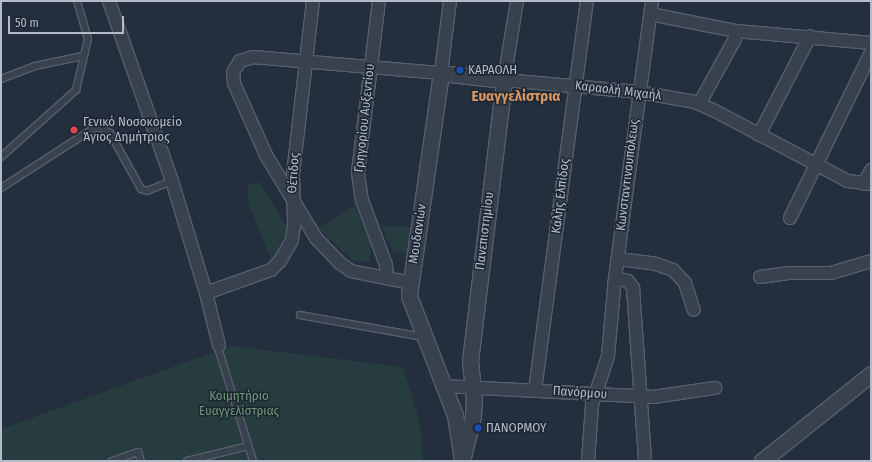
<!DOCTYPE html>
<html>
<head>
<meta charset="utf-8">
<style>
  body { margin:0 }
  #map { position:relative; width:872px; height:462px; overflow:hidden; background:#242f3e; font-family:"Fira Sans Condensed",sans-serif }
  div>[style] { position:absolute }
  .green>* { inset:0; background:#263c3f }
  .roads { filter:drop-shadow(1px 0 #565f6c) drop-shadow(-1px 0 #565f6c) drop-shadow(0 1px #565f6c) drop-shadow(0 -1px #565f6c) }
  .service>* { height:6px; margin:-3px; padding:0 3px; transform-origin:3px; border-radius:3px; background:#38414e }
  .minor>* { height:12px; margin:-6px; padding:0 6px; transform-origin:6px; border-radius:6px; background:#38414e }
  .tertiary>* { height:15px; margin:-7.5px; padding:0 7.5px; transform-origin:7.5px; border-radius:7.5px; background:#38414e }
  .dots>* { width:11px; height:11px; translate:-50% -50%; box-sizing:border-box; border:2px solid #1d2633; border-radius:50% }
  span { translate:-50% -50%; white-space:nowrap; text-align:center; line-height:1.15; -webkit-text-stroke:3px #1d2633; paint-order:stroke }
  .poi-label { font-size:13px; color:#b4bcc9 }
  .left { translate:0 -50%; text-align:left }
  .street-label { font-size:13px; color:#b4bcc9 }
  .park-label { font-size:13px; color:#6b9a76 }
  .quarter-label { font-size:15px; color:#d59563; font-weight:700 }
  .frame { position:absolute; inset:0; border:2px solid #b4bcc9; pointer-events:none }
  .scale { position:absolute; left:8px; top:16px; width:116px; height:18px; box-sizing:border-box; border:2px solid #b4bcc9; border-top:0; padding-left:5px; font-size:12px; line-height:14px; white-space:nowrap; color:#b4bcc9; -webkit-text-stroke:3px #1d2633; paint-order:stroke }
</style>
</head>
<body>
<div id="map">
  <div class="green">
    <i style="clip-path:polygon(259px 182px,286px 225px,287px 240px,271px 260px,249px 205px,247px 186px)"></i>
    <i style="clip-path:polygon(355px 206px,371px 245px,369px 262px,352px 260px,318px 228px)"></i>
    <i style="clip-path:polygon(381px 226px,411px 227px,409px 254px,393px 252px)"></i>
    <i style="clip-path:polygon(231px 346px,403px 367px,420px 422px,423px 461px,1px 461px,1px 429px)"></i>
  </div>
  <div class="roads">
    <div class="service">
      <i style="left:1px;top:79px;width:36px;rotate:-21deg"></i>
      <i style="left:35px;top:66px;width:49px;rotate:-11.8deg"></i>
      <i style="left:1px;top:157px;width:101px;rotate:-41.8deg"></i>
      <i style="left:76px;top:90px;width:52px;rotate:-76.8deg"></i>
      <i style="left:88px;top:39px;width:40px;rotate:-106deg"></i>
      <i style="left:1px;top:188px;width:111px;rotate:-32.8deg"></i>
      <i style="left:94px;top:128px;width:7px"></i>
      <i style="left:101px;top:128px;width:10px;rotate:29deg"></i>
      <i style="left:110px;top:133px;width:64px;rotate:61deg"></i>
      <i style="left:141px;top:189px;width:6px;rotate:18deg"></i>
      <i style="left:147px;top:191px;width:27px;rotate:-22deg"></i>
      <i style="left:300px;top:315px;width:125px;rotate:10.1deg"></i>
      <i style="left:219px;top:351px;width:115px;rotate:72.8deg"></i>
      <i style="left:112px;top:461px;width:28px;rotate:-19deg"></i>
      <i style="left:138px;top:452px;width:9px;rotate:72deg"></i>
      <i style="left:187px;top:461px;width:63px;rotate:-13.8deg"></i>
    </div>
    <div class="minor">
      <i style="left:109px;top:1px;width:191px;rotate:70.7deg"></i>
      <i style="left:172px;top:181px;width:117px;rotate:73.1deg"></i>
      <i style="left:206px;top:293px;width:54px;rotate:76deg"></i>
      <i style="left:379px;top:1px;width:173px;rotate:97deg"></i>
      <i style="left:358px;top:173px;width:27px;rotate:82deg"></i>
      <i style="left:362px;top:200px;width:69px;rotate:69.7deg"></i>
      <i style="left:386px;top:265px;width:13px;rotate:86deg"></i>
      <i style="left:517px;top:1px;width:80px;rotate:99.3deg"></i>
      <i style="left:504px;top:80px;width:136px;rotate:5.1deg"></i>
      <i style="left:639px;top:92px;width:57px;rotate:10.1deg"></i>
      <i style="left:695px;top:102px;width:22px;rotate:24deg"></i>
      <i style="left:715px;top:111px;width:150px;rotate:27.8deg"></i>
      <i style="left:848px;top:181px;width:23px;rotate:7deg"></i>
      <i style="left:650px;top:14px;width:88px;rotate:11.2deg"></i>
      <i style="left:736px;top:31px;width:136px;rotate:5.1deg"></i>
      <i style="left:699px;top:104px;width:74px;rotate:-61deg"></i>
      <i style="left:735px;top:39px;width:8px;rotate:-83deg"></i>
      <i style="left:759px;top:135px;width:111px;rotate:-62.7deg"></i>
      <i style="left:864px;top:184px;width:16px;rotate:-63deg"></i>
      <i style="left:790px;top:218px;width:184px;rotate:-63.9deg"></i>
      <i style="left:618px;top:259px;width:35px;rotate:7deg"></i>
      <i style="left:653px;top:263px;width:21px;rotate:19deg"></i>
      <i style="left:673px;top:270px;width:18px;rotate:47deg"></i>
      <i style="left:685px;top:283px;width:28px;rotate:72deg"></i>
      <i style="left:760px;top:277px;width:29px;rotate:-8deg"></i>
      <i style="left:789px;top:273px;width:42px"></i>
      <i style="left:831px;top:273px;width:42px;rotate:-16.7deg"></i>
      <i style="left:615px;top:278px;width:13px;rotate:13deg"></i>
      <i style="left:628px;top:281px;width:9px;rotate:54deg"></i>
      <i style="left:633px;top:288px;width:173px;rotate:86deg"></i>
      <i style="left:411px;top:283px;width:61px;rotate:-168.7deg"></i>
      <i style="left:351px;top:271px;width:14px;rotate:-144deg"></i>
      <i style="left:340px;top:263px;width:35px;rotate:-134deg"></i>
      <i style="left:316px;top:238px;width:97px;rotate:-121.1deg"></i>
      <i style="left:266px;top:155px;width:79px;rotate:-114deg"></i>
      <i style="left:234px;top:83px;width:11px;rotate:-95deg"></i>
      <i style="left:233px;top:72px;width:13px;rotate:-58deg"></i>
      <i style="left:240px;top:61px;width:14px;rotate:-17deg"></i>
      <i style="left:253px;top:57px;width:189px;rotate:4.9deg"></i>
      <i style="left:441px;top:73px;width:73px;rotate:-82.9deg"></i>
      <i style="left:206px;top:293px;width:69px;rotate:-19.5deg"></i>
      <i style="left:271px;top:270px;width:13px;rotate:-45deg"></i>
      <i style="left:280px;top:261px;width:24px;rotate:-60deg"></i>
      <i style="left:292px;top:240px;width:15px;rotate:-82deg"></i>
      <i style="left:294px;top:225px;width:51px;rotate:-91.1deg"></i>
      <i style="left:293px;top:174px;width:174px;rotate:-83.4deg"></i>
      <i style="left:443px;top:386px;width:210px;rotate:3deg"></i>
      <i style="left:653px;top:397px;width:63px;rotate:-8.3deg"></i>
      <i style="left:535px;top:390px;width:392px;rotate:-82.4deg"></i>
      <i style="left:588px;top:461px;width:56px;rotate:-85.9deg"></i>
      <i style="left:592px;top:405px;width:52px;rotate:-71.9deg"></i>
      <i style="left:608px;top:356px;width:78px;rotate:-84.9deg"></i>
      <i style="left:615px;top:278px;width:279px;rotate:-82.4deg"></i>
    </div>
    <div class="tertiary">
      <i style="left:462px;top:461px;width:46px;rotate:-76.3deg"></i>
      <i style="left:473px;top:416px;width:17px;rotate:-87deg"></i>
      <i style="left:474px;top:399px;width:38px;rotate:-96deg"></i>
      <i style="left:470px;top:361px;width:283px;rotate:-83.1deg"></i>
      <i style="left:504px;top:80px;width:63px;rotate:-173.7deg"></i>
      <i style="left:441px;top:73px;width:225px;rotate:98.2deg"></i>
      <i style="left:409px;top:296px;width:128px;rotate:68.9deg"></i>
      <i style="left:455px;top:415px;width:46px;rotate:81.2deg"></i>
      <i style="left:762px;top:461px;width:139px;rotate:-38.6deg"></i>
    </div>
  </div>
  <div class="dots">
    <i style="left:460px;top:70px;background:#1a4fb4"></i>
    <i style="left:74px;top:130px;background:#e0444e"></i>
    <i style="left:478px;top:428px;background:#1a4fb4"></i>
  </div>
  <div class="poi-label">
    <span class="left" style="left:468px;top:70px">ΚΑΡΑΟΛΗ</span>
    <span class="left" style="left:83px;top:130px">Γενικό Νοσοκομείο<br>Άγιος Δημήτριος</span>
    <span class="left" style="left:486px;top:428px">ΠΑΝΟΡΜΟΥ</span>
  </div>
  <div class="street-label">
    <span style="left:618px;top:91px;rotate:7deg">Καραολή Μιχαήλ</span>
    <span style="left:365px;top:118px;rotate:-84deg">Γρηγορίου Αυξεντίου</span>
    <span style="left:294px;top:173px;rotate:-86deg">Θέτιδος</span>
    <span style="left:628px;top:175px;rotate:-83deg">Κωνσταντινουπόλεως</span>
    <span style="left:561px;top:196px;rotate:-83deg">Καλής Ελπίδος</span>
    <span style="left:485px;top:231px;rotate:-83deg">Πανεπιστημίου</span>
    <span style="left:418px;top:234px;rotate:-82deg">Μουδανιών</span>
    <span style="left:580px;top:393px;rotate:4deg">Πανόρμου</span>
  </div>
  <div class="park-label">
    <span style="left:239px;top:404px">Κοιμητήριο<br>Ευαγγελίστριας</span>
  </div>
  <div class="quarter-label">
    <span style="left:516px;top:97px">Ευαγγελίστρια</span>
  </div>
  <div class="frame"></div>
  <div class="scale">50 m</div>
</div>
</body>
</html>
